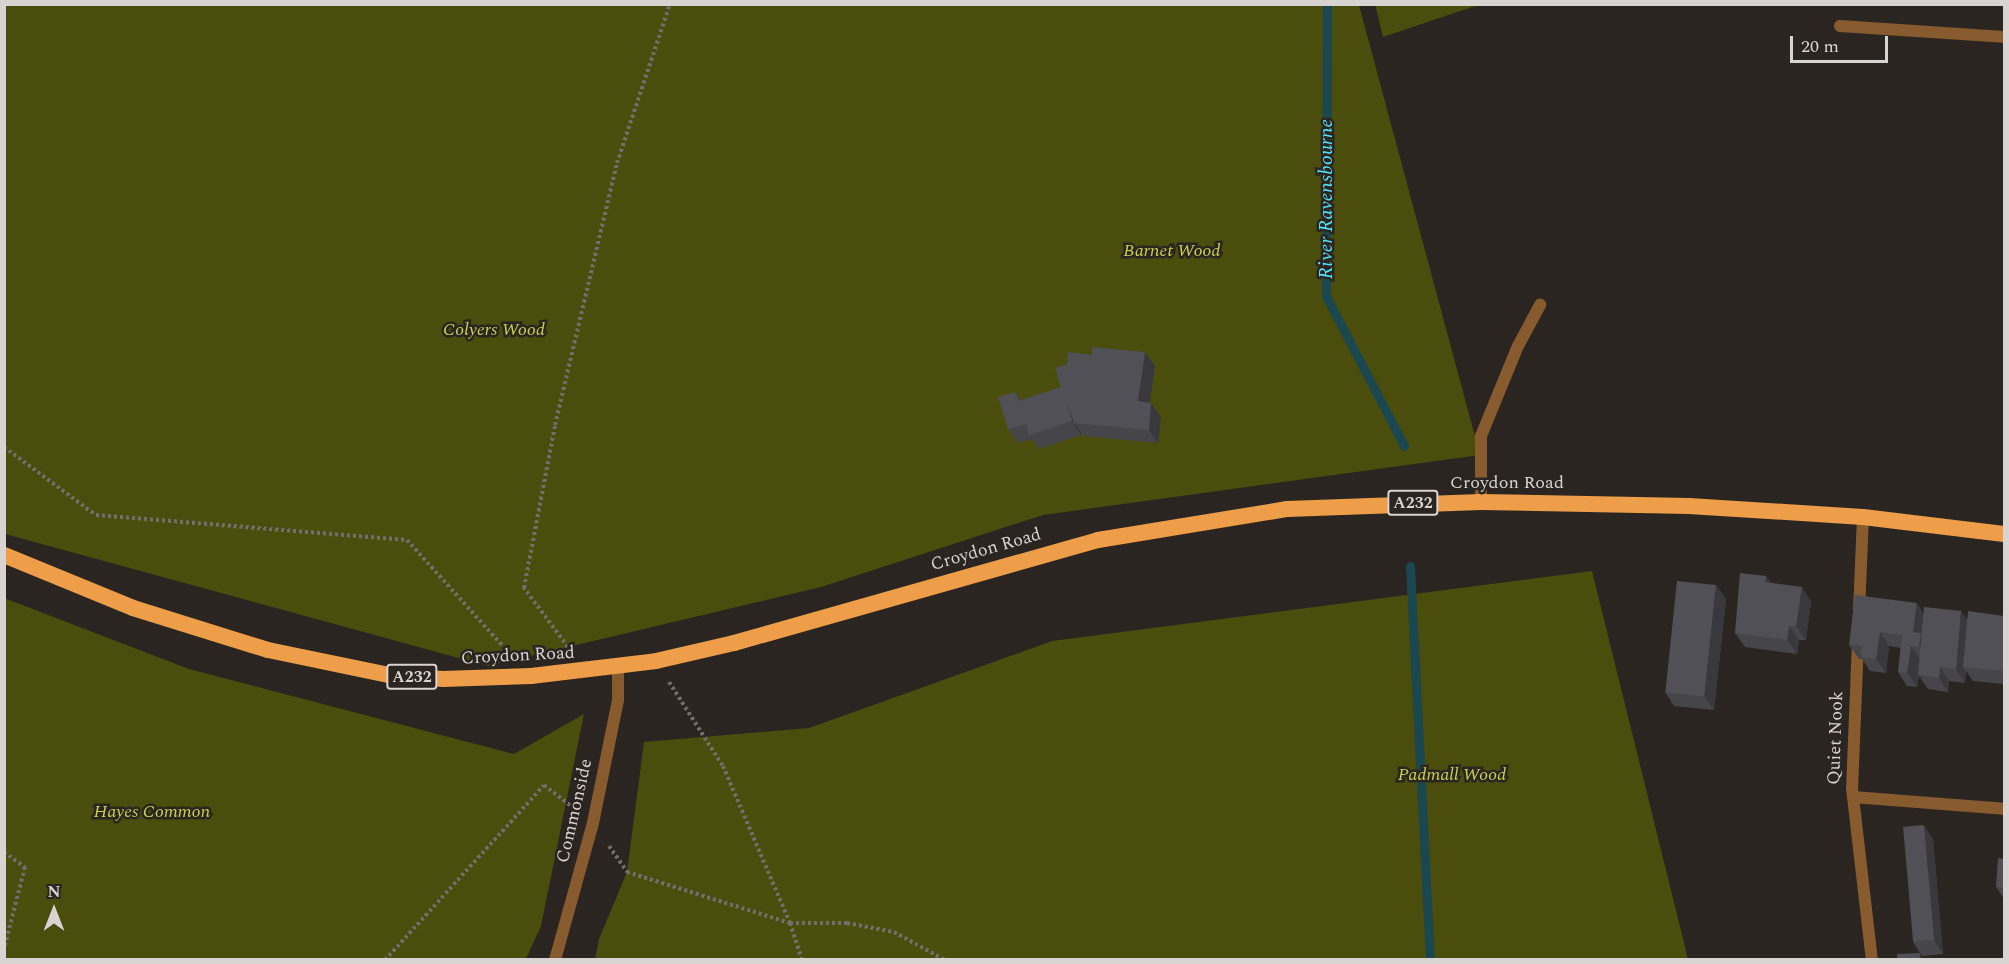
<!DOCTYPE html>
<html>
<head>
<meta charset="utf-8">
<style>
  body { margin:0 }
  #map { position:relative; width:2009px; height:964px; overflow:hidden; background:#2a2521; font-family:Spectral,serif }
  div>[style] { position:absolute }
  .green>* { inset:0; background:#4a4d0c }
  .stream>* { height:9px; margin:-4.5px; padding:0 4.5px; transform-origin:4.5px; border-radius:4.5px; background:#1b4850 }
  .path>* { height:4px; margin-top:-2px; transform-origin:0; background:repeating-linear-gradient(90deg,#736e6b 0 3px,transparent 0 6px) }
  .service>* { height:12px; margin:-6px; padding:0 6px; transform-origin:6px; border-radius:6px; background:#885b2f }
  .minor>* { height:12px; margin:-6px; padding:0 6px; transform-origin:6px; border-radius:6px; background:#885b2f }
  .tertiary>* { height:12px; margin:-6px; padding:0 6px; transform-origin:6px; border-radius:6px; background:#885b2f }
  .trunk>* { height:16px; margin:-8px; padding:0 8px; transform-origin:8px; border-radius:8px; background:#ee9e48 }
  .wall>* { inset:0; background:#46454a }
  .shaded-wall>* { inset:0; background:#39383c }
  .building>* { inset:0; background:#515056; transform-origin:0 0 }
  span { translate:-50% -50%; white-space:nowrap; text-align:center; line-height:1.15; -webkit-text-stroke:5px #2a2521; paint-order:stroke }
  .shield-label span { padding:2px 4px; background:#2a2521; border:2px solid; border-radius:4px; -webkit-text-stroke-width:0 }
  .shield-label { font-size:16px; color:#d8d4d2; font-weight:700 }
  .park-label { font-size:18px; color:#cad14a; font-style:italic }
  .street-label { font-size:18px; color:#d8d4d2 }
  .water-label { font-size:20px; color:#54e3fb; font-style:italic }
  .frame { position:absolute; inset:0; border:6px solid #d8d4d2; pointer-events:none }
  .north { position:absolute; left:24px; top:880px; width:60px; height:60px; -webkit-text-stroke:4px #2a2521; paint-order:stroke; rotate:0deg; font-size:16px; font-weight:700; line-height:24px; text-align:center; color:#d8d4d2 }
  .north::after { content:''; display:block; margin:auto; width:21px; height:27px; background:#d8d4d2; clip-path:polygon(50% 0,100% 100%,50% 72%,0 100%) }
  .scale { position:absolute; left:1790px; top:36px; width:98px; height:27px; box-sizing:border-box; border:3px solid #d8d4d2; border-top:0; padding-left:8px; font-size:18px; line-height:21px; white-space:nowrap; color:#d8d4d2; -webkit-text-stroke:4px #2a2521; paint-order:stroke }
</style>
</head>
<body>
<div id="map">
  <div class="green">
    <i style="clip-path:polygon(1375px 4px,1478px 4px,1478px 5px,1383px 37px)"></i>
    <i style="clip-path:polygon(4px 5px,1359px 5px,1480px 455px,1043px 515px,821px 587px,488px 666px,5px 534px)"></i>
    <i style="clip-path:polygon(1592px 571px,1688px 959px,595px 959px,599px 939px,627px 872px,644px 742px,809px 728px,1052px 641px)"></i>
    <i style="clip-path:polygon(4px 598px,189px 669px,514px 754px,584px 714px,541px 926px,526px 959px,5px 959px)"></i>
  </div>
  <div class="stream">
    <i style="left:1327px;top:4px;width:292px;rotate:90.2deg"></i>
    <i style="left:1326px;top:296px;width:169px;rotate:62.5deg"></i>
    <i style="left:1410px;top:566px;width:395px;rotate:87.1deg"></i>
  </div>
  <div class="path">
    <i style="left:4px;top:447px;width:114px;rotate:36.5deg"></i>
    <i style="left:96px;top:515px;width:312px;rotate:4.6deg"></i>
    <i style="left:407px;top:540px;width:152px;rotate:47.9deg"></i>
    <i style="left:568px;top:647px;width:74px;rotate:-126.7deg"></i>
    <i style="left:524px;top:588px;width:166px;rotate:-79.2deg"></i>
    <i style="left:555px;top:425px;width:269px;rotate:-76.7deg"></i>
    <i style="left:617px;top:163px;width:168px;rotate:-71.6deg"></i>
    <i style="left:669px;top:682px;width:100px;rotate:57.3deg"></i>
    <i style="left:723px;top:766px;width:171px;rotate:66.9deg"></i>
    <i style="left:790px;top:923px;width:39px;rotate:72deg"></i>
    <i style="left:609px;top:846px;width:32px;rotate:55deg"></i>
    <i style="left:627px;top:872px;width:171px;rotate:17.4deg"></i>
    <i style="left:790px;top:923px;width:57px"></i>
    <i style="left:847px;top:923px;width:48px;rotate:10.8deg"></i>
    <i style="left:894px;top:932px;width:58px;rotate:28.8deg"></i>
    <i style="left:4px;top:852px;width:26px;rotate:36deg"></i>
    <i style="left:25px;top:867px;width:85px;rotate:104.4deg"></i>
    <i style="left:385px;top:960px;width:236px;rotate:-47.7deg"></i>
    <i style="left:544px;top:785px;width:37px;rotate:38deg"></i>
  </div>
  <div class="service">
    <i style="left:1840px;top:26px;width:164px;rotate:3.8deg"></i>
    <i style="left:1481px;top:502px;width:66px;rotate:-90deg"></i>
    <i style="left:1481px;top:436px;width:97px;rotate:-67.7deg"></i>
    <i style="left:1518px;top:346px;width:47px;rotate:-61.8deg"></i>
    <i style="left:1853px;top:797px;width:151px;rotate:4.5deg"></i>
  </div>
  <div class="minor">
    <i style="left:1859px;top:612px;width:95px;rotate:-87.6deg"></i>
    <i style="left:1858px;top:641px;width:147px;rotate:92.3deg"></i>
    <i style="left:1852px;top:788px;width:173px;rotate:83.4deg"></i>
  </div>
  <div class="tertiary">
    <i style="left:555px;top:960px;width:142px;rotate:-74.5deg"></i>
    <i style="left:593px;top:823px;width:126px;rotate:-78.5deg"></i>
    <i style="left:618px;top:700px;width:32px;rotate:-90deg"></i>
  </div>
  <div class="trunk">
    <i style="left:4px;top:555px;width:139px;rotate:22.3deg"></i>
    <i style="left:133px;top:608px;width:141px;rotate:17.3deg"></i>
    <i style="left:268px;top:650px;width:124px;rotate:11.7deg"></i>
    <i style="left:389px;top:675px;width:54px;rotate:4.2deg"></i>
    <i style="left:443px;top:679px;width:88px;rotate:-2deg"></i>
    <i style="left:531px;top:676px;width:126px;rotate:-6.8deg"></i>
    <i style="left:656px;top:661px;width:80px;rotate:-13deg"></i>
    <i style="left:734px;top:643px;width:378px;rotate:-15.8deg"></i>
    <i style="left:1098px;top:540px;width:192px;rotate:-9.3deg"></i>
    <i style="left:1287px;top:509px;width:194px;rotate:-2.1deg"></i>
    <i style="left:1481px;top:502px;width:208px;rotate:1.1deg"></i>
    <i style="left:1689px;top:506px;width:174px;rotate:3.6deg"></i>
    <i style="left:1863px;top:517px;width:142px;rotate:6.9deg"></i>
  </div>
  <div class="wall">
    <i style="clip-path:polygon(1155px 366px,1149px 403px,1161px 417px,1158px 443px,1084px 436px,1081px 432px,1081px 435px,1039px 449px,1032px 439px,1018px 443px,1008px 429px,1015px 392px,1021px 400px,1061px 387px)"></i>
    <i style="clip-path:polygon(1766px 576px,1771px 583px,1811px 601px,1806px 640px,1799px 640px,1797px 654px,1745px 647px,1735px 633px)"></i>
    <i style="clip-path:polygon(1716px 585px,1726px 599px,1714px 710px,1674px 706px,1665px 692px)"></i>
    <i style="clip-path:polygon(1924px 613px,1967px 619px,2004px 616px,2004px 684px,1973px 681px,1966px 671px,1965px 683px,1949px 681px,1948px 692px,1928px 689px,1919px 676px,1917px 687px,1907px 686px,1898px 672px,1901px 648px,1889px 646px,1886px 673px,1870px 671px,1862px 659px,1859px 659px,1849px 645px)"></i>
    <i style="clip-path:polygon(1933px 839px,1943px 954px,1922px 956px,1913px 942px)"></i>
    <i style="clip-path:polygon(2004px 859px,2004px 899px,1996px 887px)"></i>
  </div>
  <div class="shaded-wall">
    <i style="clip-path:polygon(1145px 352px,1155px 366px,1148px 415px,1138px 401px)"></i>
    <i style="clip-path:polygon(1067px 402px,1074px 423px,1081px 432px,1081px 435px,1072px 421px)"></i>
    <i style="clip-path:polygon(1151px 403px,1161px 417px,1158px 443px,1149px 430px)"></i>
    <i style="clip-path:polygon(1766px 576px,1776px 590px,1765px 582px)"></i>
    <i style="clip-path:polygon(1716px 585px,1726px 599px,1714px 710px,1704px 696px)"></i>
    <i style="clip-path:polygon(1802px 587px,1811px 601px,1806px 640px,1796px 626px)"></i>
    <i style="clip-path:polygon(1917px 603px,1926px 617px,1928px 661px,1919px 647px,1913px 632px)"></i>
    <i style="clip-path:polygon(1961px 611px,1971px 624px,1963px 667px,1966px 671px,1965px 683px,1956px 669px)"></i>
    <i style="clip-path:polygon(1789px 626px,1799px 640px,1797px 654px,1787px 640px)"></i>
    <i style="clip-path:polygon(1880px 632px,1889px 646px,1886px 673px,1876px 659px)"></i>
    <i style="clip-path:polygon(1911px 646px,1921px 660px,1917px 687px,1907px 673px)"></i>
    <i style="clip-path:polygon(1940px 667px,1949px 681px,1948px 692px,1939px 678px)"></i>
    <i style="clip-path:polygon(1924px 825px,1933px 839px,1943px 954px,1934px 940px)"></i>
  </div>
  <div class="building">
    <i style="clip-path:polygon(1092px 347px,1145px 352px,1138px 401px,1151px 403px,1149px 430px,1074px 423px,1067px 402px,1072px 421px,1029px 435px,1026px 424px,1008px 429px,998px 397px,1015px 392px,1018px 401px,1061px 387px,1055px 368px,1067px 364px,1068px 352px,1092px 355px)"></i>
    <i style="clip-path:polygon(1740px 573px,1766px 576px,1765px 582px,1802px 587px,1796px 626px,1789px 626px,1787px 640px,1735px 633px)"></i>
    <i style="left:1677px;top:581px;width:39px;height:112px;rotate:6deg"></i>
    <i style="clip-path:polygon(1855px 595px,1917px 603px,1913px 632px,1921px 633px,1919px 647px,1911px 646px,1907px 673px,1898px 672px,1902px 635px,1880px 632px,1876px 659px,1861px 657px,1862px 646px,1849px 645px)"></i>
    <i style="clip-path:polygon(1924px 607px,1961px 611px,1956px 669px,1940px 667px,1939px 678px,1918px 675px)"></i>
    <i style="clip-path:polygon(1968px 611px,2004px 616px,2004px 671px,1963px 667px)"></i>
    <i style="left:1924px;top:825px;width:115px;height:21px;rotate:85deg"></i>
    <i style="clip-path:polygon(1998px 858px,2004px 859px,2004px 888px,1996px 887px)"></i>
    <i style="clip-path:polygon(1920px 953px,1921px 960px,1897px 960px,1897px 954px)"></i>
  </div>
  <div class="shield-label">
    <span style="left:1413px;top:503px">A232</span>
    <span style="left:412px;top:677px">A232</span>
  </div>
  <div class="park-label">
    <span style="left:1172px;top:251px">Barnet Wood</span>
    <span style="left:494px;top:330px">Colyers Wood</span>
    <span style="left:1452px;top:775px">Padmall Wood</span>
    <span style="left:152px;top:812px">Hayes Common</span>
  </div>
  <div class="street-label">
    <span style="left:1507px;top:483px">Croydon Road</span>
    <span style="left:986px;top:550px;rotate:-16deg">Croydon Road</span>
    <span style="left:518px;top:656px;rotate:-3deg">Croydon Road</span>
    <span style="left:1836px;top:738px;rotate:-88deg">Quiet Nook</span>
    <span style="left:575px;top:811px;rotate:-77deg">Commonside</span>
  </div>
  <div class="water-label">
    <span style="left:1326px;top:199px;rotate:-90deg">River Ravensbourne</span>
  </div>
  <div class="frame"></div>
  <div class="north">N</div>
  <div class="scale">20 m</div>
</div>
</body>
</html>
